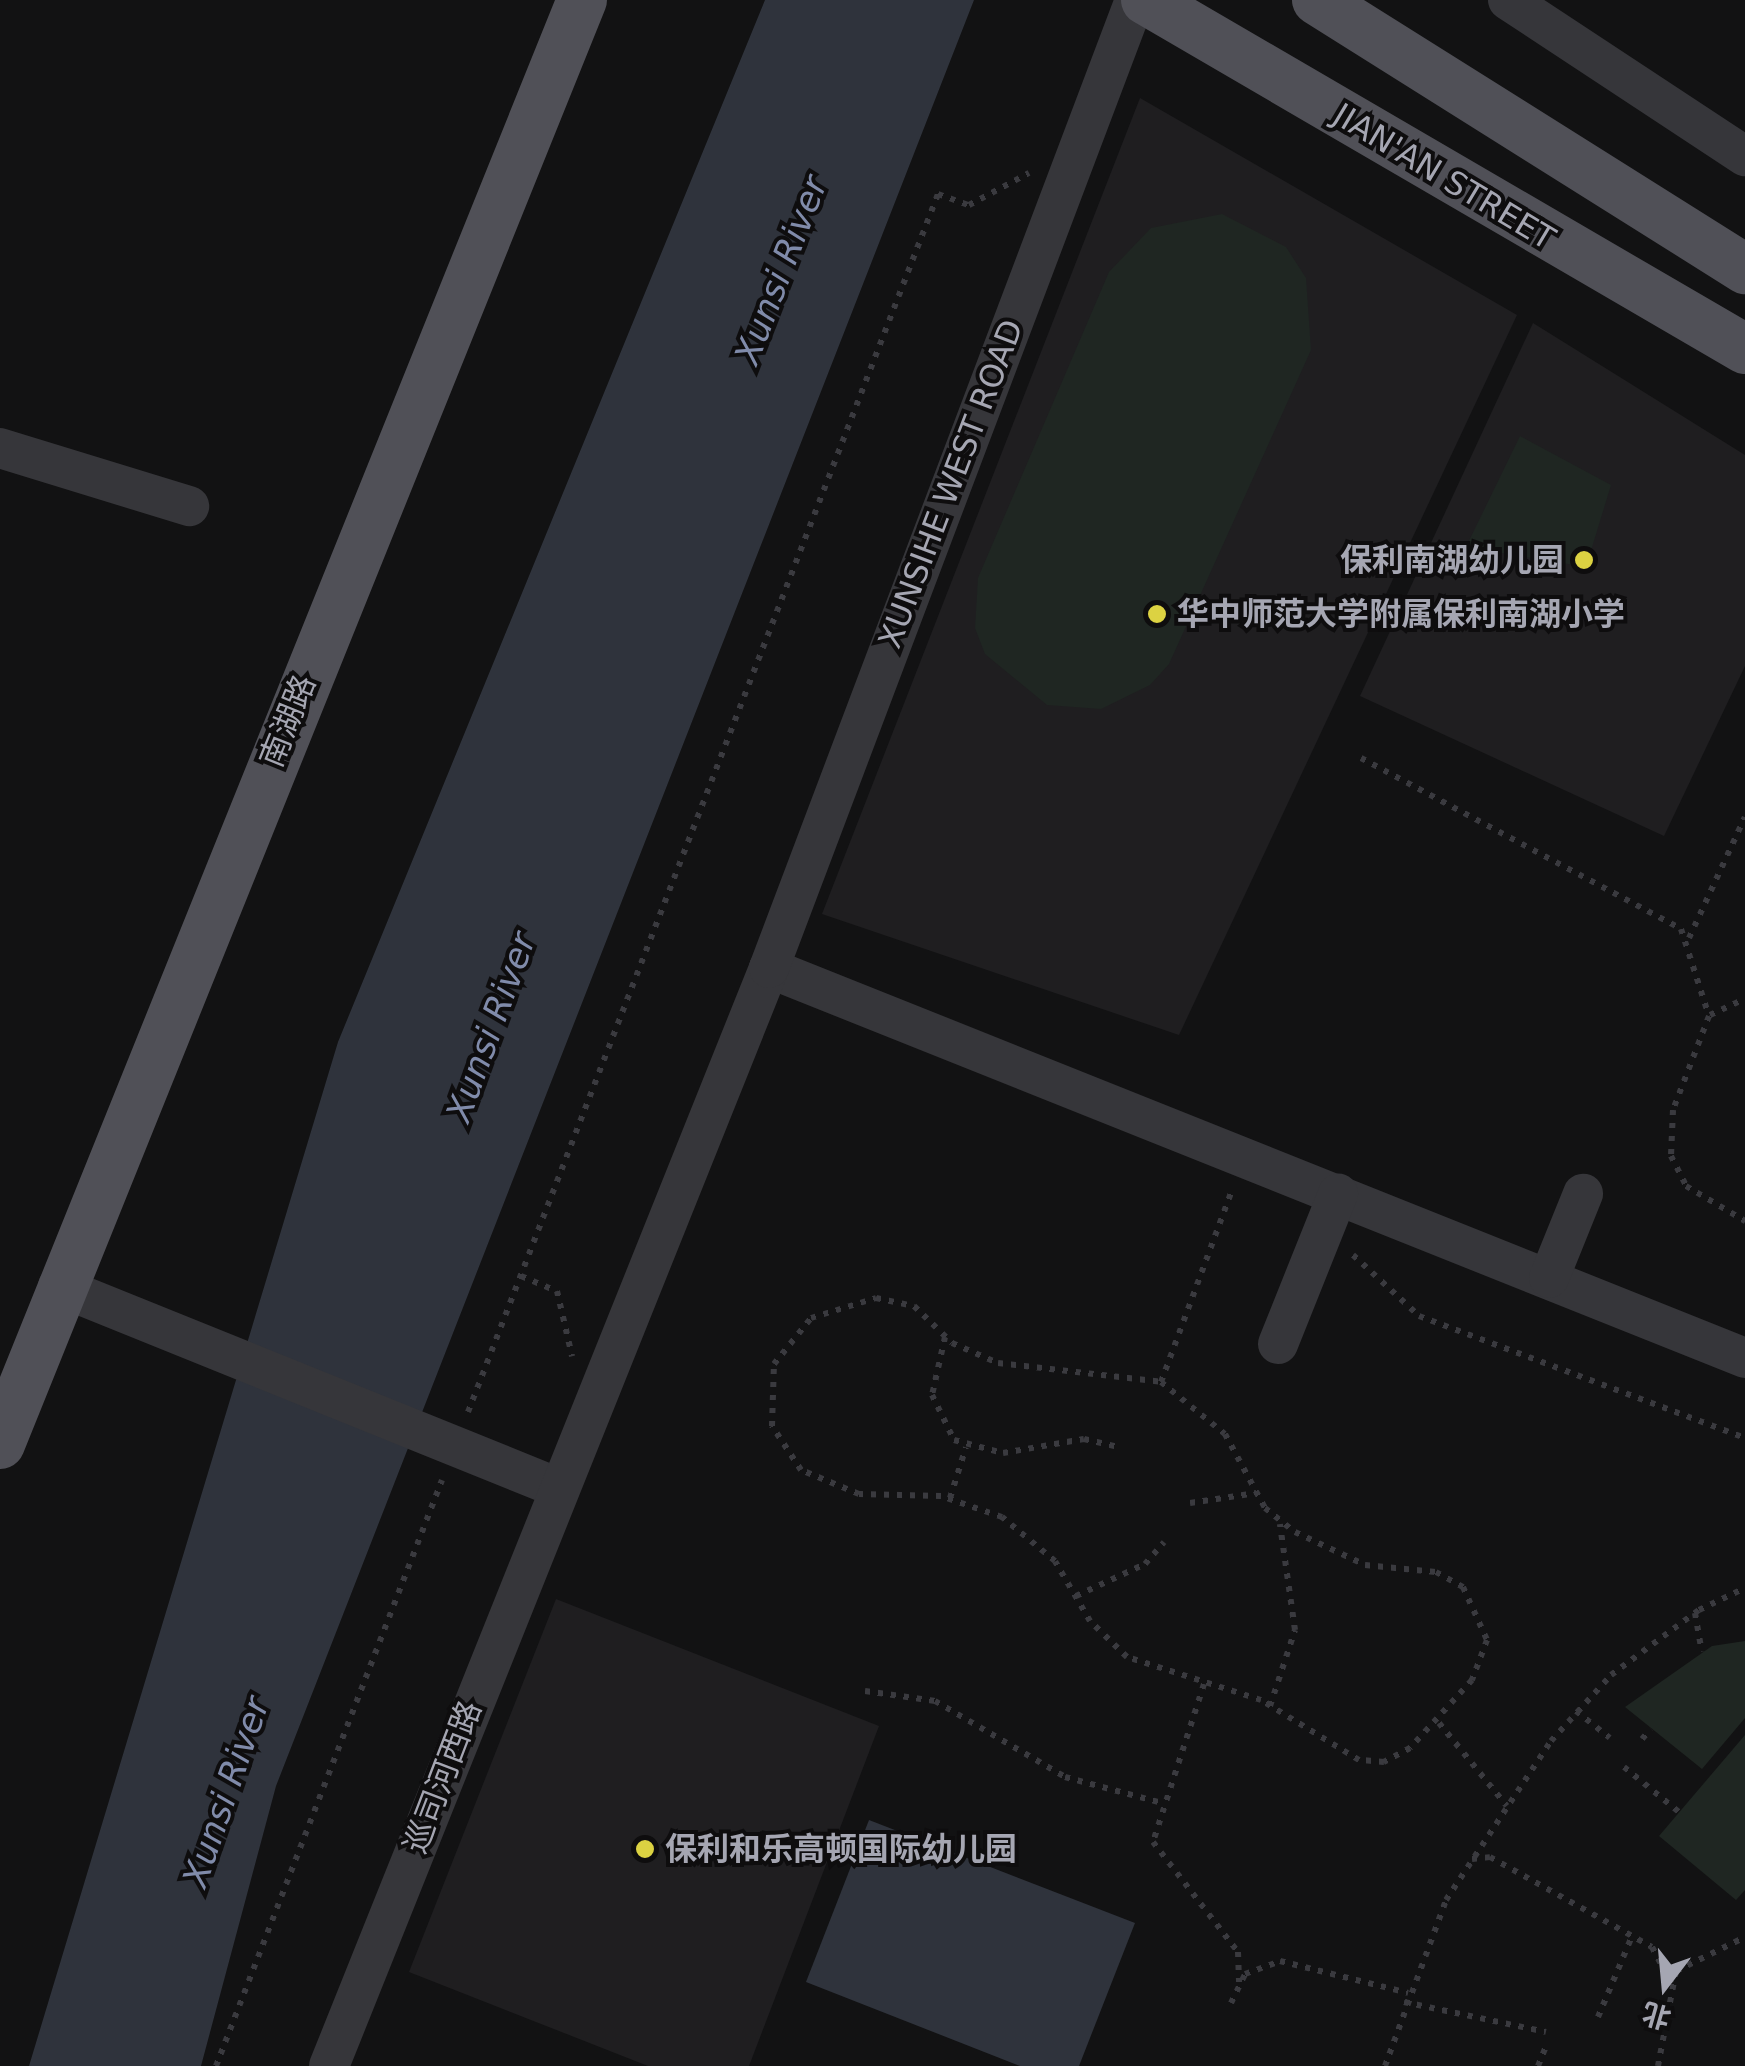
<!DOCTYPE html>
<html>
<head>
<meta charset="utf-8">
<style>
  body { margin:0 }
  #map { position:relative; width:1745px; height:2066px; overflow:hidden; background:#121213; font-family:"DejaVu Sans","Noto Sans SC",sans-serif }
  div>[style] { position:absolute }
  .built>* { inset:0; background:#1f1e20 }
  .green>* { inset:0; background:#1f2622 }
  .water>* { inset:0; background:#2f333c }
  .path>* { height:6px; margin-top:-3px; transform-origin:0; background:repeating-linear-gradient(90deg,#3a3a3f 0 5px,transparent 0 13px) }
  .minor>* { height:40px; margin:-20px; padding:0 20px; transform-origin:20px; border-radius:20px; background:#36363a }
  .major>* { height:50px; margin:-25px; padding:0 25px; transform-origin:25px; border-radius:25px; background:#505057 }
  .dots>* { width:28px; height:28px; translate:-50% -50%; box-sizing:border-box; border:5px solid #0e0d0e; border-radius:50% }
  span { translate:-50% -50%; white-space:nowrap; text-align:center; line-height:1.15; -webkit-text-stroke:8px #0e0d0e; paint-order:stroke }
  .street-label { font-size:32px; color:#a5a6b2 }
  .poi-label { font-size:32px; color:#a5a6b2; font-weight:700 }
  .right { translate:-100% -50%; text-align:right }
  .left { translate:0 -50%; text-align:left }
  .water-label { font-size:35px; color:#808baa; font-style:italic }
  .north { position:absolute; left:1615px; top:1936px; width:100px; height:100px; -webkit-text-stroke:8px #0e0d0e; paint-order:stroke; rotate:196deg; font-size:28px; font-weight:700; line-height:40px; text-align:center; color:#a5a6b2 }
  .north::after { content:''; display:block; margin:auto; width:35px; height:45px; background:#a5a6b2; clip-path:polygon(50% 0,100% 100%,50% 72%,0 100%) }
</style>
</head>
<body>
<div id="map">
  <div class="built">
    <i style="clip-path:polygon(1140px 98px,1517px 315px,1179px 1035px,822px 914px)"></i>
    <i style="clip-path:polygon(1533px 323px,1745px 455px,1745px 666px,1664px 836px,1360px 696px)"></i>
    <i style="clip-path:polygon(556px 1599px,879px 1726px,749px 2066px,648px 2066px,409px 1972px)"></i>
  </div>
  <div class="green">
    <i style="clip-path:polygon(1222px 214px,1286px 247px,1306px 278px,1311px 350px,1169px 664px,1150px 685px,1101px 709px,1047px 705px,985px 654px,975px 628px,978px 578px,1109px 272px,1151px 228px)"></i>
    <i style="clip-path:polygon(1520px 436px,1611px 485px,1586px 567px,1466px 547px)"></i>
    <i style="clip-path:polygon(1745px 1641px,1745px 1718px,1702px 1769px,1625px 1707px,1712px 1646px)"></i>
    <i style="clip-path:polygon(1745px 1735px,1745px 1890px,1736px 1900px,1659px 1836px)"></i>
  </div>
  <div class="water">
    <i style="clip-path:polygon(765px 0,974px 0,276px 1786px,201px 2066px,29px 2066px,338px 1042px)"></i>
    <i style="clip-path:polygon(869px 1820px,1135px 1923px,1079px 2066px,1020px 2066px,806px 1982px)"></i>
  </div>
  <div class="path">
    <i style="left:1361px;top:758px;width:363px;rotate:28.1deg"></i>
    <i style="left:1681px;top:929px;width:91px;rotate:72.2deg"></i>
    <i style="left:1709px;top:1016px;width:101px;rotate:111deg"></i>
    <i style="left:1673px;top:1110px;width:46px;rotate:92.5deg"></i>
    <i style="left:1671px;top:1156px;width:34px;rotate:63deg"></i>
    <i style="left:1686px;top:1186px;width:69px;rotate:30.7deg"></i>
    <i style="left:1689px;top:938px;width:133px;rotate:-65.2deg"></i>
    <i style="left:1710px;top:1015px;width:38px;rotate:-25deg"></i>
    <i style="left:1353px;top:1255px;width:90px;rotate:42.7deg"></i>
    <i style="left:1419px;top:1316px;width:348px;rotate:20.5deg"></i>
    <i style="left:521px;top:1276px;width:39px;rotate:23deg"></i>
    <i style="left:557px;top:1291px;width:67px;rotate:77deg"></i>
    <i style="left:876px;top:1298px;width:39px;rotate:12deg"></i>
    <i style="left:914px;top:1306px;width:53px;rotate:44.2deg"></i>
    <i style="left:952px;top:1343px;width:50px;rotate:23.5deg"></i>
    <i style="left:998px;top:1363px;width:164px;rotate:6.6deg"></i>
    <i style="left:1161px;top:1382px;width:82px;rotate:39.1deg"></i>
    <i style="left:1225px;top:1434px;width:84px;rotate:61.6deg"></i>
    <i style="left:1265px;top:1508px;width:38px;rotate:39deg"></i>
    <i style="left:1295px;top:1532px;width:77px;rotate:25.2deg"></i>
    <i style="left:1365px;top:1565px;width:71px;rotate:5.6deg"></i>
    <i style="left:1436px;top:1572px;width:31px;rotate:29deg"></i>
    <i style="left:1463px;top:1587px;width:58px;rotate:65.6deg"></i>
    <i style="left:1487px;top:1640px;width:43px;rotate:110.6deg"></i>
    <i style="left:1472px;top:1680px;width:92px;rotate:132.4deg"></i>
    <i style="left:1410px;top:1748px;width:30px;rotate:152deg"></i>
    <i style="left:1384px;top:1762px;width:25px;rotate:-175deg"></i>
    <i style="left:1359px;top:1760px;width:115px;rotate:-148.5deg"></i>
    <i style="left:1261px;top:1700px;width:141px;rotate:-162.2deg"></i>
    <i style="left:1127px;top:1657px;width:52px;rotate:-135.8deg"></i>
    <i style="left:1090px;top:1621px;width:69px;rotate:-120.3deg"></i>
    <i style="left:1055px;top:1561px;width:69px;rotate:-140.3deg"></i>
    <i style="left:1002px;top:1517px;width:65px;rotate:-161deg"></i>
    <i style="left:941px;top:1496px;width:82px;rotate:-178.6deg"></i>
    <i style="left:859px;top:1494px;width:63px;rotate:-157.5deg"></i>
    <i style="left:801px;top:1470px;width:53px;rotate:-123.4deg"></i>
    <i style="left:772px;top:1426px;width:62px;rotate:-88.2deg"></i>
    <i style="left:774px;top:1364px;width:59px;rotate:-51.2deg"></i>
    <i style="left:811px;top:1318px;width:68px;rotate:-17.1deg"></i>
    <i style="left:945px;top:1337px;width:59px;rotate:102.6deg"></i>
    <i style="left:932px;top:1395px;width:50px;rotate:63.9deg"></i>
    <i style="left:954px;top:1440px;width:51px;rotate:14.9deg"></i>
    <i style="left:1003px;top:1453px;width:82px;rotate:-9.8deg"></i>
    <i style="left:1084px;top:1439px;width:37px;rotate:13deg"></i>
    <i style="left:1161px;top:1382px;width:202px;rotate:-69.7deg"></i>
    <i style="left:468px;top:1412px;width:1306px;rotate:-68.9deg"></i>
    <i style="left:938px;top:194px;width:33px;rotate:20deg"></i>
    <i style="left:969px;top:205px;width:68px;rotate:-28.1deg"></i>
    <i style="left:950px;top:1498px;width:53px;rotate:-72.6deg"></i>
    <i style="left:1190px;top:1503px;width:67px;rotate:-8.6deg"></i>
    <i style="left:1076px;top:1596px;width:76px;rotate:-24.9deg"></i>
    <i style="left:1145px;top:1564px;width:29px;rotate:-49deg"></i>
    <i style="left:1695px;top:1613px;width:39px;rotate:80deg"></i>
    <i style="left:1204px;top:1684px;width:166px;rotate:107.9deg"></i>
    <i style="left:1153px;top:1842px;width:139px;rotate:52.3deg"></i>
    <i style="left:1238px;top:1952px;width:30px;rotate:88deg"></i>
    <i style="left:865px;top:1691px;width:71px;rotate:8.1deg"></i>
    <i style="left:935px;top:1701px;width:151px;rotate:30.3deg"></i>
    <i style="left:1065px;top:1777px;width:100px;rotate:15deg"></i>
    <i style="left:1270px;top:1706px;width:80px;rotate:-71.8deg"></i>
    <i style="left:1295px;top:1630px;width:107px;rotate:-98.1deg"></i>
    <i style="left:1576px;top:1711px;width:43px;rotate:38.5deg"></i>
    <i style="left:1439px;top:1723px;width:107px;rotate:50.7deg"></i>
    <i style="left:1642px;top:1739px;width:13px;rotate:-48deg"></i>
    <i style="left:1624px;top:1767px;width:71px;rotate:39.3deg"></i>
    <i style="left:1472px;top:1859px;width:18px;rotate:-6deg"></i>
    <i style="left:1490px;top:1857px;width:185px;rotate:29.1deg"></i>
    <i style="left:1652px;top:1947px;width:41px;rotate:62.2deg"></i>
    <i style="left:1404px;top:2002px;width:145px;rotate:11.9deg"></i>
    <i style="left:1231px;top:2003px;width:32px;rotate:-64deg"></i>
    <i style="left:1245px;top:1974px;width:37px;rotate:-20deg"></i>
    <i style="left:1280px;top:1961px;width:132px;rotate:14deg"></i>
    <i style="left:1598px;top:2017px;width:88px;rotate:-67.2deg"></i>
    <i style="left:216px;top:2066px;width:628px;rotate:-68.91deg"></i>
    <i style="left:1385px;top:2066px;width:177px;rotate:-69.8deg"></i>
    <i style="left:1446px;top:1900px;width:191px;rotate:-56.6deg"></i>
    <i style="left:1551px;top:1741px;width:89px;rotate:-47.7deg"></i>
    <i style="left:1611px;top:1675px;width:109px;rotate:-36.5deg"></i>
    <i style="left:1699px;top:1610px;width:51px;rotate:-25.6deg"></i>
    <i style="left:1538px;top:2066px;width:22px;rotate:-68deg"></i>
    <i style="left:1658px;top:2066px;width:97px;rotate:-79.3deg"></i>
    <i style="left:1676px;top:1971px;width:77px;rotate:-26.2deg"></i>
  </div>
  <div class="minor">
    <i style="left:1508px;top:0;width:284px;rotate:33.4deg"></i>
    <i style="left:0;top:448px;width:198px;rotate:17.1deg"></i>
    <i style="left:769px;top:968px;width:1051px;rotate:21.78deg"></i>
    <i style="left:1549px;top:1278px;width:91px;rotate:-68deg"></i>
    <i style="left:58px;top:1286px;width:537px;rotate:21.98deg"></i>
    <i style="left:1278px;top:1344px;width:162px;rotate:-68.2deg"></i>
    <i style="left:329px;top:2066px;width:1183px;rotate:-68.16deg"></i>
    <i style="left:769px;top:968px;width:1035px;rotate:-69.29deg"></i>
  </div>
  <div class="major">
    <i style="left:1146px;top:0;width:693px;rotate:30.23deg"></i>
    <i style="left:1317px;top:0;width:506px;rotate:32.15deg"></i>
    <i style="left:0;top:1444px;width:1557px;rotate:-68.05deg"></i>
  </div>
  <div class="dots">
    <i style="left:1584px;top:560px;background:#dcd242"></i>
    <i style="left:1157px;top:614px;background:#dcd242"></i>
    <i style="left:645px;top:1849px;background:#dcd242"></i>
  </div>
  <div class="street-label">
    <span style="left:1444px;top:177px;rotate:31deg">JIAN'AN STREET</span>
    <span style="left:951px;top:484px;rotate:-69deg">XUNSIHE WEST ROAD</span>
    <span style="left:288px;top:721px;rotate:-68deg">南湖路</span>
    <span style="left:443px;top:1777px;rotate:-69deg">巡司河西路</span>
  </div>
  <div class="poi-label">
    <span class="right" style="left:1564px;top:560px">保利南湖幼儿园</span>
    <span class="left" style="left:1177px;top:614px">华中师范大学附属保利南湖小学</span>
    <span class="left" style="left:665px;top:1849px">保利和乐高顿国际幼儿园</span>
  </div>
  <div class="water-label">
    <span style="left:781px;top:270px;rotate:-69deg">Xunsi River</span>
    <span style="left:491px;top:1027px;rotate:-70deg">Xunsi River</span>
    <span style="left:226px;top:1792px;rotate:-71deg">Xunsi River</span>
  </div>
  <div class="north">北</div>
</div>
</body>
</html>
